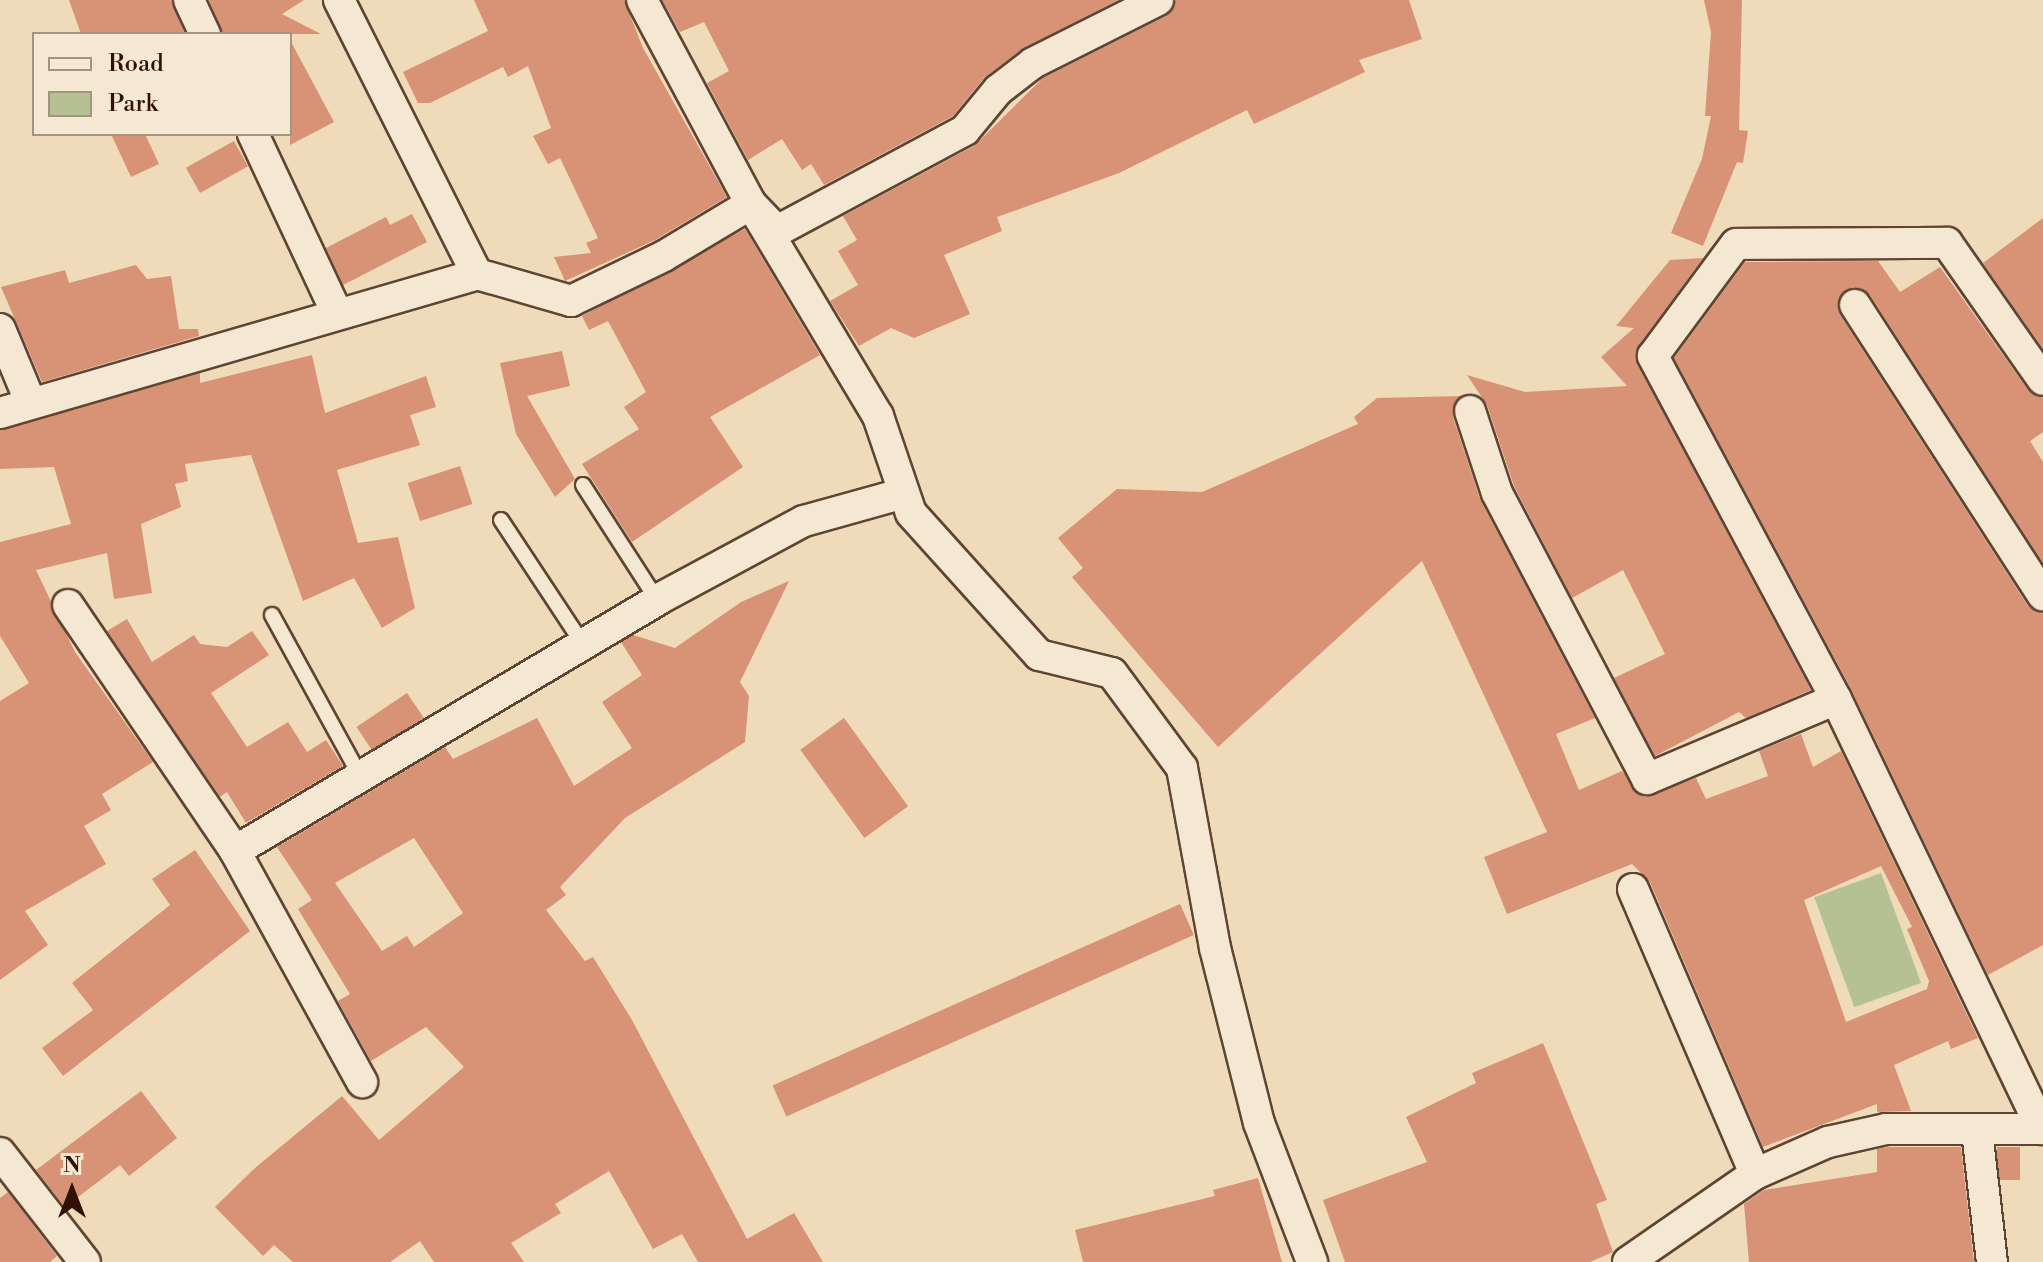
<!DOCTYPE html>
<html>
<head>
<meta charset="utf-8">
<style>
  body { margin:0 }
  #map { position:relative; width:2043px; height:1262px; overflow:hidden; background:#efdbba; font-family:"Libre Bodoni",serif }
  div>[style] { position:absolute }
  .green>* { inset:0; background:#b5c193; transform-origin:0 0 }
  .building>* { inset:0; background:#d89275; transform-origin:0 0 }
  .roads { filter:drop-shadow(2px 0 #5f4433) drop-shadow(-2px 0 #5f4433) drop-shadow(0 2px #5f4433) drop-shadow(0 -2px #5f4433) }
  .lane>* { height:14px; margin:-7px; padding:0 7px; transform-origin:7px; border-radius:7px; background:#f5e8d2 }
  .street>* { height:30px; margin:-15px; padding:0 15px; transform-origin:15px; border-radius:15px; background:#f5e8d2 }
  span { translate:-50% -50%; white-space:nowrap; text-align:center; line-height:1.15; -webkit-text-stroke:8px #f5e8d2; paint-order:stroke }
  .legend { position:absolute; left:32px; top:32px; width:260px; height:104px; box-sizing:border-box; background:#f5e8d2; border:2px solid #a69280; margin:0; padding:10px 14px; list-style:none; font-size:24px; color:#2f1106 }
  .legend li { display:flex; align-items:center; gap:16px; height:40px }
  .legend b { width:40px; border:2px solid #a69280 }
  .north { position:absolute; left:32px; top:1150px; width:80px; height:80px; -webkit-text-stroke:6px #f5e8d2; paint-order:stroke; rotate:0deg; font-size:22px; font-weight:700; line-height:32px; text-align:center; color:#2f1106 }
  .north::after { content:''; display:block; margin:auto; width:28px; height:36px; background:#2f1106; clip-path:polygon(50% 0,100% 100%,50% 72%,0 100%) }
</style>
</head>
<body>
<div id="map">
  <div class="green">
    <i style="left:1881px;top:873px;width:117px;height:71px;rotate:70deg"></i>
  </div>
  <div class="building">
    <i style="clip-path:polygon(69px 0,171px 0,185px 34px,81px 34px)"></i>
    <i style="clip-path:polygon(209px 0,304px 0,282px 14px,321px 34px,223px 34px)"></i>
    <i style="clip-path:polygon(474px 0,624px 0,643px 48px,727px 197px,655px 240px,565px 281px,554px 257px,591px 253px,586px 243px,598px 238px,560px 158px,548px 164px,533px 136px,551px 128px,528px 66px,508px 77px,503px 67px,430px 103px,418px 103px,403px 72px,488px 31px)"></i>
    <i style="clip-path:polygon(662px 0,1118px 0,1022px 49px,984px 78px,953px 116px,824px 185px,811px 164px,802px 170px,782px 139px,748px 160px,707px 83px,729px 71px,704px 22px,680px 32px)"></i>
    <i style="clip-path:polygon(1176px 0,1409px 0,1422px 39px,1359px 60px,1365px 72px,1254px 124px,1247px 110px,1119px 173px,997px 217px,1002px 231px,944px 255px,970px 314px,914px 338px,891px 328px,859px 346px,830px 301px,858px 285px,838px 251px,857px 240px,843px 216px,974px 146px,1043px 78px,1166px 16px)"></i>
    <i style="clip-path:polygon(1704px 0,1742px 0,1739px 130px,1748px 131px,1743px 163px,1737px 162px,1703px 246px,1671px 233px,1702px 159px,1711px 116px,1705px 116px,1711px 32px)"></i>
    <i style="clip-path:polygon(290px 40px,334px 122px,290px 145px)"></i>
    <i style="clip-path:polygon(111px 134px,145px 134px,159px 164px,131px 177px)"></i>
    <i style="left:234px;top:141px;width:29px;height:55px;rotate:61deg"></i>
    <i style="clip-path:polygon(412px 214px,427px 242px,343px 285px,326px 248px,386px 217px,390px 225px)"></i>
    <i style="clip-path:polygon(2043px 218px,2043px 349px,1983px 263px)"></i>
    <i style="clip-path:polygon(745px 229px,820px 355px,710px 417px,743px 467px,632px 542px,582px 464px,639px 429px,624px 407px,646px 392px,608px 321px,589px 330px,582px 316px)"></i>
    <i style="clip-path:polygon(1703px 258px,1639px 345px,1637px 364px,1811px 690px,1746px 718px,1739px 712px,1655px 756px,1614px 678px,1665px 654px,1623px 570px,1572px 598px,1514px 486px,1487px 405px,1467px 375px,1525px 392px,1627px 386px,1601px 357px,1634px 328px,1616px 326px,1670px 260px)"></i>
    <i style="clip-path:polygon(1878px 261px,1900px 292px,1940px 267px,2028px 390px,2043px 398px,2043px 432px,2030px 441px,2043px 462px,2043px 563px,1870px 295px,1853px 287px,1839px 298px,1840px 315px,2028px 606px,2043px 614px,2043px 945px,1988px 975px,1852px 691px,1674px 358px,1745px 262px)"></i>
    <i style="clip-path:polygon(136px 265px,147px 279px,171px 276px,179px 329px,198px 329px,199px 336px,42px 382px,1px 287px,65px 270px,69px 283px)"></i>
    <i style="clip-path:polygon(562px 351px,570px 386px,527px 396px,575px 479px,555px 497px,516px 434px,500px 363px)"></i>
    <i style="clip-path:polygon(312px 355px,325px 413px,426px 376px,436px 407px,410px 415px,420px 445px,337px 470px,358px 543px,398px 537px,415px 608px,382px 628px,354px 578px,303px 601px,251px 455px,185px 464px,188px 481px,175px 484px,181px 507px,141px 524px,152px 593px,114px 599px,107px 553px,36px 570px,75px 652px,153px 762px,102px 794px,111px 810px,84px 826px,106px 864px,25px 911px,48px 945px,0 980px,0 701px,29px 683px,0 636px,0 542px,71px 524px,54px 467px,0 469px,0 430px,200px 373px,200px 383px)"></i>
    <i style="clip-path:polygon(evenodd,1461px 396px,1453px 417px,1480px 499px,1595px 718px,1556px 734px,1579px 790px,1622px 771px,1645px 797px,1696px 778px,1706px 799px,1768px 776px,1759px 751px,1801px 734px,1813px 767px,1841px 751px,1978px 1038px,1951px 1049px,1948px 1041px,1894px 1065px,1911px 1111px,1877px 1112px,1877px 1104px,1763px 1147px,1650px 882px,1632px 864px,1507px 914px,1484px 857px,1547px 832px,1422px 561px,1218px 747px,1072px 577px,1083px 568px,1058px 538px,1117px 489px,1202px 492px,1358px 424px,1354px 417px,1377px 398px,1461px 396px,1881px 866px,1912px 927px,1907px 929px,1929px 981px,1927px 989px,1846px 1022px,1804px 900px,1881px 866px)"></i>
    <i style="left:460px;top:466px;width:40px;height:55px;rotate:72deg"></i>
    <i style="clip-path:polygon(evenodd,789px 581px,740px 682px,749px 696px,745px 742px,625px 818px,560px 887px,566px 895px,546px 910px,585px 961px,593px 957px,632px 1020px,747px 1239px,794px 1213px,823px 1262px,698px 1262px,682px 1234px,653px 1249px,609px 1171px,555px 1204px,561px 1213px,511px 1243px,524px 1262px,434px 1262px,420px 1241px,390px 1262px,293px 1262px,274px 1245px,263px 1256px,215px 1207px,255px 1168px,342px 1096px,379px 1140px,464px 1067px,426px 1027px,371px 1061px,338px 1001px,350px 994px,298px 909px,312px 900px,277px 847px,445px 747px,453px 759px,537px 718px,574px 786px,632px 748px,602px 702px,642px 675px,621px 642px,633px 635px,675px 648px,741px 602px,789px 581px,414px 838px,463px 913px,414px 947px,407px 936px,382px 951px,335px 883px,414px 838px)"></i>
    <i style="clip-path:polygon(127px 619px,152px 662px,194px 635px,200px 644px,227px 647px,252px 631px,269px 655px,211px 693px,247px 747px,288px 722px,307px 752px,326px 740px,343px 766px,246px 823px,227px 792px,220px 797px,107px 631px)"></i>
    <i style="left:407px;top:693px;width:30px;height:61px;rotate:56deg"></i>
    <i style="left:844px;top:718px;width:109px;height:54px;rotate:54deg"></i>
    <i style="clip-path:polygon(195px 850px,250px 931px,63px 1076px,42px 1048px,93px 1010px,72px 983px,170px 905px,152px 879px)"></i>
    <i style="left:1180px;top:904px;width:34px;height:446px;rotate:66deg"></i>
    <i style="clip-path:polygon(1543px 1043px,1607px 1200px,1596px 1204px,1613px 1252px,1590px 1262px,1345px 1262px,1323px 1200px,1427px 1162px,1406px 1117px,1476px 1083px,1472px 1073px)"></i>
    <i style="clip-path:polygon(141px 1091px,177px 1138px,129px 1176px,120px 1165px,65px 1207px,36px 1170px)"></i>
    <i style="clip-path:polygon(1961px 1147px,1974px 1262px,1749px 1262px,1744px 1204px,1764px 1190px,1877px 1172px,1877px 1149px,1888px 1147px)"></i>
    <i style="left:1997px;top:1147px;width:23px;height:33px"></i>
    <i style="clip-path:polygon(1258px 1178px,1282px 1262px,1083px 1262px,1075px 1230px,1215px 1196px,1213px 1190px)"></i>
    <i style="clip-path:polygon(8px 1192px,57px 1256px,50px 1262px,0 1262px,0 1198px)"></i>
  </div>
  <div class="roads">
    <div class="lane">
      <i style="left:583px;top:485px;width:137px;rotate:57.2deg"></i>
      <i style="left:501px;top:520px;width:147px;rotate:56.6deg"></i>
      <i style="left:272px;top:615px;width:183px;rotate:61.3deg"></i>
    </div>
    <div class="street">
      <i style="left:189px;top:0;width:38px;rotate:65deg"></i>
      <i style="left:339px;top:0;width:307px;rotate:63.3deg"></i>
      <i style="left:642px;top:0;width:231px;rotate:61.9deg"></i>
      <i style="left:751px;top:204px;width:247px;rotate:59.1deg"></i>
      <i style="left:878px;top:416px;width:102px;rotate:71.2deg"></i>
      <i style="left:911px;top:513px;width:191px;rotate:48deg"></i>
      <i style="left:1039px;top:655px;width:75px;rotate:13.9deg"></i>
      <i style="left:1112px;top:673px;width:118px;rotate:53.6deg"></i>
      <i style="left:1182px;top:768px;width:183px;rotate:79.6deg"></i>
      <i style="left:1215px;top:948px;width:180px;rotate:75.9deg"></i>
      <i style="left:1259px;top:1123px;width:149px;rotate:69.1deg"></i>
      <i style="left:253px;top:134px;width:195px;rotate:64.9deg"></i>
      <i style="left:1855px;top:305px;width:346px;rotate:57.1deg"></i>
      <i style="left:0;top:329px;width:78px;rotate:67.4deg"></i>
      <i style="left:1470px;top:411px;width:86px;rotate:71.8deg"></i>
      <i style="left:1497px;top:493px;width:323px;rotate:62.3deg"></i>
      <i style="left:1647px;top:779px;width:205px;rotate:-22.9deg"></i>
      <i style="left:0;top:413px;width:497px;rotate:-16.2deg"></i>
      <i style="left:477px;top:274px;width:98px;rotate:16deg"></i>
      <i style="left:571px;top:301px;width:103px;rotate:-25.8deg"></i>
      <i style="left:664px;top:256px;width:101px;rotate:-30.9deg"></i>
      <i style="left:751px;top:204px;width:37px;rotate:46deg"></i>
      <i style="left:777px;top:231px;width:213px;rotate:-28.2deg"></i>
      <i style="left:965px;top:130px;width:52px;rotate:-50.5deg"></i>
      <i style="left:998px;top:90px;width:44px;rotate:-37.6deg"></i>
      <i style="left:1033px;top:63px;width:140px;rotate:-26.7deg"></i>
      <i style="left:68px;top:605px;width:297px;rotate:55.8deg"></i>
      <i style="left:235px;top:851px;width:264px;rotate:61.2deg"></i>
      <i style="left:235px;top:851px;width:491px;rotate:-30.7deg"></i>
      <i style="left:657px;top:600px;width:167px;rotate:-28.3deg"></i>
      <i style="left:804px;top:521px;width:101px;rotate:-15.6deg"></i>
      <i style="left:1633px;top:889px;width:310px;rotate:66.8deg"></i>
      <i style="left:2042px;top:1129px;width:477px;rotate:-115.6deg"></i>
      <i style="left:1836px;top:699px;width:389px;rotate:-118.1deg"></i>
      <i style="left:1653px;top:356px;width:139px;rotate:-53.5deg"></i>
      <i style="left:1736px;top:244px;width:211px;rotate:-0.3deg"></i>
      <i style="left:1947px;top:243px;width:167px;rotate:55deg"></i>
      <i style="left:1977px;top:1131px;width:132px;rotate:83.5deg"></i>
      <i style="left:0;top:1153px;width:138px;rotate:52.1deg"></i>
      <i style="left:1628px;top:1262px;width:155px;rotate:-34.7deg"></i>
      <i style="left:1755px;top:1174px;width:80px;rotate:-23.7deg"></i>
      <i style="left:1828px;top:1142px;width:59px;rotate:-12.6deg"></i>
      <i style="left:1886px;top:1129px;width:157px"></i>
    </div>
  </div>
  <ul class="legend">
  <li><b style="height:10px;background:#f5e8d2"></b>Road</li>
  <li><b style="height:22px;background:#b5c193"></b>Park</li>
  </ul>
  <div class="north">N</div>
</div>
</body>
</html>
